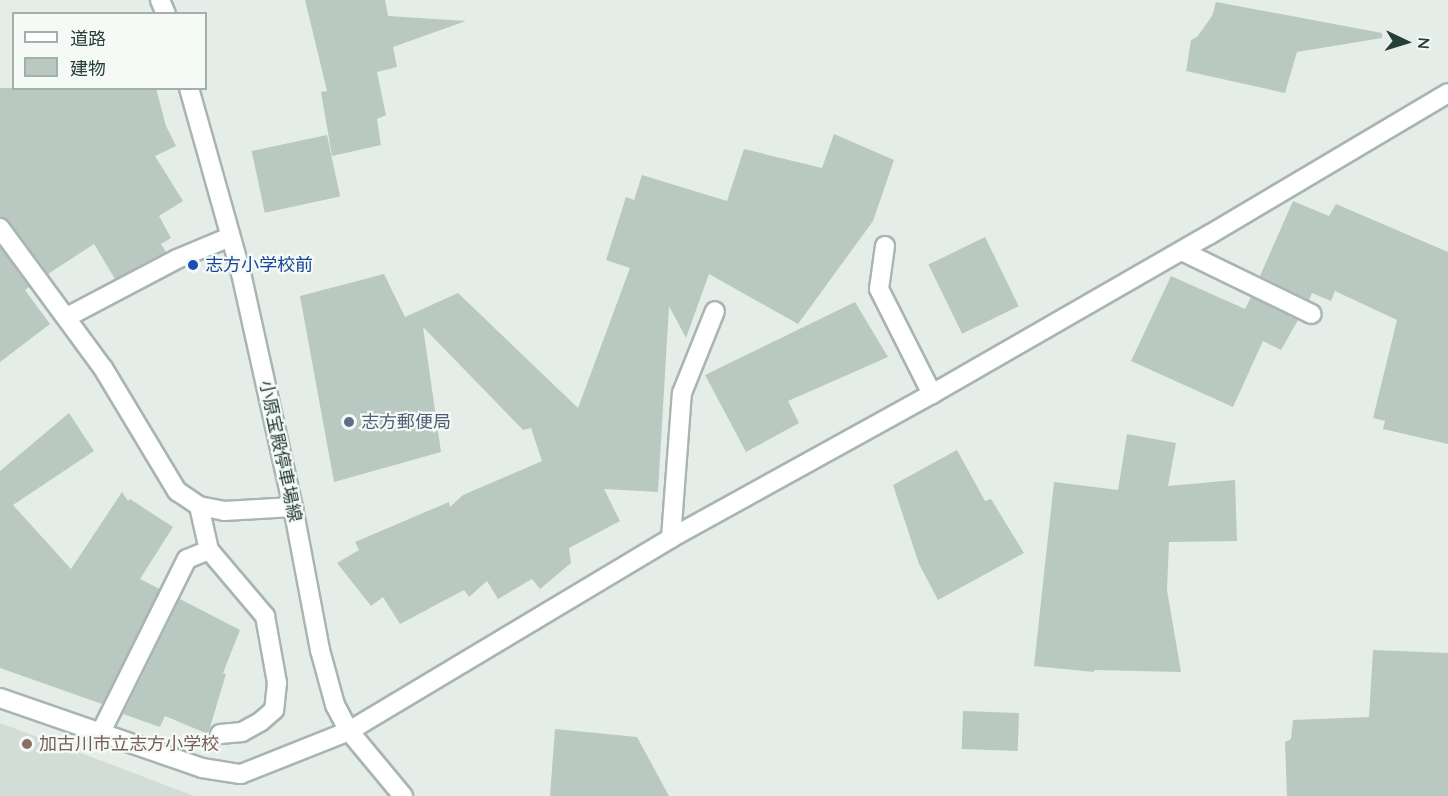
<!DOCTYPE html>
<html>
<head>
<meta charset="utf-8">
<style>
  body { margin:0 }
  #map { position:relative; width:1448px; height:796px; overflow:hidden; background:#e5ede9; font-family:Quicksand,"Noto Sans JP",sans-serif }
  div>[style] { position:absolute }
  .built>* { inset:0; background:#d3ddd8 }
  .building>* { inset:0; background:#bac8c2; transform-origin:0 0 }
  .roads { filter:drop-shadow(2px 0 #a8b5b0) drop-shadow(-2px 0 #a8b5b0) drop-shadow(0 2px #a8b5b0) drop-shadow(0 -2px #a8b5b0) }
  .service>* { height:18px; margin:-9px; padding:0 9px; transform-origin:9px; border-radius:9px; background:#fff }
  .minor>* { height:18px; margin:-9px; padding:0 9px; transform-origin:9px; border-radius:9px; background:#fff }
  .secondary>* { height:18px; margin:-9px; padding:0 9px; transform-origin:9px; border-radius:9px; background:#fff }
  .dots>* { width:16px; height:16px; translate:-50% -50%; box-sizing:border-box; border:3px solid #f5faf7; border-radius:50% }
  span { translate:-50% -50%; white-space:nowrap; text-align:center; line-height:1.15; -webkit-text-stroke:4.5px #f5faf7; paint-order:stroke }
  .transit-label { font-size:18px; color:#164399 }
  .left { translate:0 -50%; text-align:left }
  .service-label { font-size:18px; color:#4e5e75 }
  .street-label { font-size:18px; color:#253e36 }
  .education-label { font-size:18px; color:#785e54 }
  .legend { position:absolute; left:12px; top:12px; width:195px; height:78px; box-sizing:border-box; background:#f5faf7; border:2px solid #a2afaa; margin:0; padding:8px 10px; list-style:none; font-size:18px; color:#253e36 }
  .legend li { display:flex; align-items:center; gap:12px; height:30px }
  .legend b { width:30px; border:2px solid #a2afaa }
  .north { position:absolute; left:1376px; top:12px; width:60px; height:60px; -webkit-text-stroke:4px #f5faf7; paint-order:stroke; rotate:94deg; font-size:16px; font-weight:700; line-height:24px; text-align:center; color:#253e36 }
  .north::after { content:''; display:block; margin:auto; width:21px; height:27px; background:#253e36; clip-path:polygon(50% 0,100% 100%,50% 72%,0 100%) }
</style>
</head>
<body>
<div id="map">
  <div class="built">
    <i style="clip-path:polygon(0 723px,110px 764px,194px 796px,0 796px)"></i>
  </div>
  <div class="building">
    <i style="clip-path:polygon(305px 0,385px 0,388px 16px,466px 21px,393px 47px,397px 67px,377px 72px,386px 115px,377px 119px,381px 145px,332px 156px,321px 92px,327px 91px)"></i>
    <i style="clip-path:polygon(1216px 2px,1382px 33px,1382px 38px,1297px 52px,1285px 93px,1186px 71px,1191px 40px,1197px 37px,1212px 16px)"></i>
    <i style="clip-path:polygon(0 88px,156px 88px,166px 126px,176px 146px,155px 156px,183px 201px,159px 216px,171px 238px,161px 244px,166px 252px,115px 279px,94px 244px,48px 274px,9px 221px,0 217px)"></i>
    <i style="clip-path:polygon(834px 134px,894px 160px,873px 221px,798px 324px,709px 274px,686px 338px,669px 306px,658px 492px,604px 489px,620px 521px,569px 548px,571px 563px,540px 589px,532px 579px,498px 599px,487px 581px,469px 597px,464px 590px,400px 624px,383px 597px,371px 606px,337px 563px,359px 550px,355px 542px,449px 502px,450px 507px,463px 495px,542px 461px,531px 428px,523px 430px,423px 327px,441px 452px,334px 482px,300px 296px,384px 274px,405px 317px,458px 293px,578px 408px,630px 268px,606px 260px,626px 197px,634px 200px,642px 175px,727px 201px,744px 149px,822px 168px)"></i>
    <i style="left:327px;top:135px;width:63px;height:77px;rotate:78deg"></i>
    <i style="clip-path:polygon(1293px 201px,1329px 216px,1336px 204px,1448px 252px,1448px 444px,1383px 429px,1385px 421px,1373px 418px,1397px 320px,1335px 291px,1331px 301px,1312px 293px,1309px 300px,1260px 276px)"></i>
    <i style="left:985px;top:237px;width:77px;height:63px;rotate:64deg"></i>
    <i style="clip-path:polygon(0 247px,29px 287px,25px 290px,50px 324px,0 362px)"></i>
    <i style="clip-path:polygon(1171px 276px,1245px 309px,1251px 297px,1298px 320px,1281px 350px,1263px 341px,1233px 407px,1131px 361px)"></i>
    <i style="clip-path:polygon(855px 302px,888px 357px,788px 401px,799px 423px,746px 452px,705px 375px)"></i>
    <i style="clip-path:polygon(69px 413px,94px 451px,13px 505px,71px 569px,122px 492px,128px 501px,130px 499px,173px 527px,140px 579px,160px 589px,102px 704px,0 668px,0 471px)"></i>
    <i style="clip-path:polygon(1127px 434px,1176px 443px,1168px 486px,1235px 480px,1237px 541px,1169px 542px,1167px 590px,1181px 672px,1094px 670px,1094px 672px,1034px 666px,1054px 482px,1118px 490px)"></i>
    <i style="clip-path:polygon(957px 450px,985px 501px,991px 499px,1024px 553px,938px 600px,919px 564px,893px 485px)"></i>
    <i style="clip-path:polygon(180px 599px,240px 630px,223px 673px,226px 674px,208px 734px,165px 716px,160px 727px,123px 714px)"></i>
    <i style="clip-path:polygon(1373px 650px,1448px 653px,1448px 796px,1287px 796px,1285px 742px,1291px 739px,1293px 720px,1369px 717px)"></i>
    <i style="left:963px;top:711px;width:56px;height:38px;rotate:2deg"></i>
    <i style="clip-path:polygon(555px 729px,637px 737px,669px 796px,550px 796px)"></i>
  </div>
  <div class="roads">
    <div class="service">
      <i style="left:67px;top:317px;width:124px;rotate:-27.8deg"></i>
      <i style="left:177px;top:259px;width:57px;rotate:-22.5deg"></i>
    </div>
    <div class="minor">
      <i style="left:0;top:228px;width:174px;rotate:53.7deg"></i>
      <i style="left:103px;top:368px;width:144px;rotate:59deg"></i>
      <i style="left:177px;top:491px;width:27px;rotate:34deg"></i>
      <i style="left:199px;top:506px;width:25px;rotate:11deg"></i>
      <i style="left:224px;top:511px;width:69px;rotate:-3.3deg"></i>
      <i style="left:885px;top:246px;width:43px;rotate:97.9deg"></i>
      <i style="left:879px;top:289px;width:118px;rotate:63.2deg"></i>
      <i style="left:1182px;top:251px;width:144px;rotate:25.9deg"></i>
      <i style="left:199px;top:506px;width:45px;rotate:77.2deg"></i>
      <i style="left:209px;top:550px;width:87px;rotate:49.7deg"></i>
      <i style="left:265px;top:616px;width:68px;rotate:79.8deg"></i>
      <i style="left:277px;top:683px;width:27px;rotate:96deg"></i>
      <i style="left:274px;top:710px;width:18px;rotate:139deg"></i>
      <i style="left:260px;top:722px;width:21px;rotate:151deg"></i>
      <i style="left:242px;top:732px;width:22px;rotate:175deg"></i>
      <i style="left:671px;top:538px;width:145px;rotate:-85.7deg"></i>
      <i style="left:682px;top:393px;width:88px;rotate:-68.1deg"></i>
      <i style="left:0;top:698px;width:214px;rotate:19.1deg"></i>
      <i style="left:202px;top:768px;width:39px;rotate:9deg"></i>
      <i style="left:241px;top:774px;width:116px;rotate:-21.7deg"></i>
      <i style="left:349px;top:731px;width:375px;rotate:-30.9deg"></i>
      <i style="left:671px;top:538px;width:298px;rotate:-28.9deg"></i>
      <i style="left:932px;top:394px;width:319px;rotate:-29.9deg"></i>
      <i style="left:1209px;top:235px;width:278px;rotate:-30.7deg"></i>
      <i style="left:100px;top:734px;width:195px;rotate:-63.6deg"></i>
      <i style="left:187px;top:559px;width:24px;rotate:-22deg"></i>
    </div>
    <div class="secondary">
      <i style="left:160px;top:0;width:15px;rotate:67deg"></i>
      <i style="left:189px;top:88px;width:192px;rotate:74.3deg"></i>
      <i style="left:241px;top:273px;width:240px;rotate:77.5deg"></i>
      <i style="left:293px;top:507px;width:146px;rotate:79.3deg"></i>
      <i style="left:320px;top:650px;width:57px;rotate:74.7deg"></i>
      <i style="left:335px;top:705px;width:30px;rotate:62deg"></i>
      <i style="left:349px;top:731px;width:85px;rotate:50.3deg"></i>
    </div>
  </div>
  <div class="dots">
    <i style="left:193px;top:265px;background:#1a4fb4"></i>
    <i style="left:349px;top:422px;background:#5c6f8a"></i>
    <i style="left:27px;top:744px;background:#8d6e63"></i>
  </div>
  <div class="transit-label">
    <span class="left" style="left:205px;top:265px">志方小学校前</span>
  </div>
  <div class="service-label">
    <span class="left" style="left:361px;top:422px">志方郵便局</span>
  </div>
  <div class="street-label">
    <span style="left:280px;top:451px;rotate:78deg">小原宝殿停車場線</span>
  </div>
  <div class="education-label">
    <span class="left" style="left:39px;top:744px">加古川市立志方小学校</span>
  </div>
  <ul class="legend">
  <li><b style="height:8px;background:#fff"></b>道路</li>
  <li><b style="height:16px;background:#bac8c2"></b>建物</li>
  </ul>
  <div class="north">N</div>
</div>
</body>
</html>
